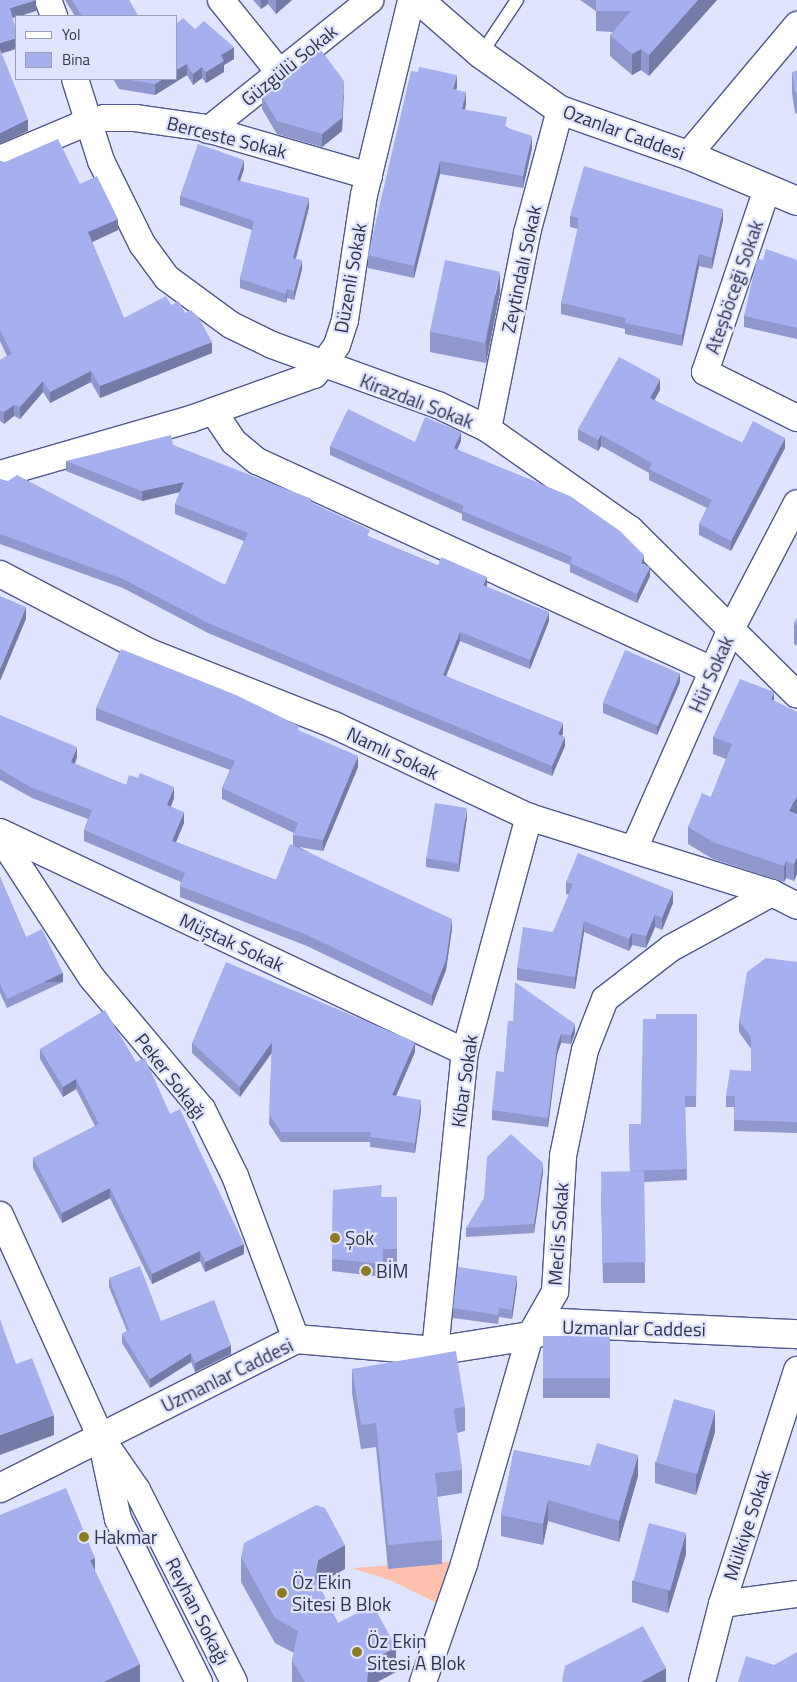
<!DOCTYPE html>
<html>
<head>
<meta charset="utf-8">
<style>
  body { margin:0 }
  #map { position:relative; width:797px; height:1682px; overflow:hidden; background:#e0e4fe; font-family:"Titillium Web",sans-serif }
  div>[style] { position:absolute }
  .green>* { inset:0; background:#ffc0ae }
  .roads { filter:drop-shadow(1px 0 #50578d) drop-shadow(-1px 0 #50578d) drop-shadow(0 1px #50578d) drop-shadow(0 -1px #50578d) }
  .lane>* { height:12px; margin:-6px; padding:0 6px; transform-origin:6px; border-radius:6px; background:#fff }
  .street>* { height:26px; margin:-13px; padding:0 13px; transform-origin:13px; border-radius:13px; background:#fff }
  .secondary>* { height:28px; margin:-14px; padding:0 14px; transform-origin:14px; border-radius:14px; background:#fff }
  .wall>* { inset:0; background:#8f97cd; transform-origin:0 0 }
  .shaded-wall>* { inset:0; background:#747ba7; transform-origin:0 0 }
  .building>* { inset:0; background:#a6b0ee; transform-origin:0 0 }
  .dots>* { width:14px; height:14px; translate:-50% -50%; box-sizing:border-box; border:2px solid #e0e4fe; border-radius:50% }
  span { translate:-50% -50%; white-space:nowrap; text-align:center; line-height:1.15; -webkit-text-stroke:4.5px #e0e4fe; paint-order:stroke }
  .street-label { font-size:19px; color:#2f334c }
  .poi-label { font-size:19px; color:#2f334c }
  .left { translate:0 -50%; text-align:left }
  .legend { position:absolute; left:15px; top:15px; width:162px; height:65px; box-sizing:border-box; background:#e0e4fe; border:1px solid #999db7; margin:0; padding:6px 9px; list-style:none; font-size:15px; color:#2f334c }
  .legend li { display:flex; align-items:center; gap:10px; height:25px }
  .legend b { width:25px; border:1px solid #999db7 }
</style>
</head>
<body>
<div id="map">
  <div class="green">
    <i style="clip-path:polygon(457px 1561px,439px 1604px,392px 1581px,352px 1568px)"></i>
  </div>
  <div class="roads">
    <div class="lane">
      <i style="left:481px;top:54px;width:65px;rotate:-56.3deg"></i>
    </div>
    <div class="street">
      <i style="left:48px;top:0;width:17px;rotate:69deg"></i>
      <i style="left:221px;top:0;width:94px;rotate:51.1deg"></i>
      <i style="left:75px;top:79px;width:86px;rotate:72.4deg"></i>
      <i style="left:101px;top:161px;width:93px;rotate:63.7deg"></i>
      <i style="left:142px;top:244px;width:42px;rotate:53.7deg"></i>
      <i style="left:167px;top:278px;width:79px;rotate:36.3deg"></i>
      <i style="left:231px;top:325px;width:46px;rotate:26deg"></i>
      <i style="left:272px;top:345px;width:177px;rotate:19.9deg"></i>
      <i style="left:438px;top:405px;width:55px;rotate:25.6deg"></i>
      <i style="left:488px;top:429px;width:174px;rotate:35.2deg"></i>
      <i style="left:630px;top:529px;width:235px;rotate:44.8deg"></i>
      <i style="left:208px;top:130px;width:208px;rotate:-38.7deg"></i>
      <i style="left:688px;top:155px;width:170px;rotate:-50deg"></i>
      <i style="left:0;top:159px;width:85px;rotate:-22.9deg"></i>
      <i style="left:78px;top:126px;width:27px;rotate:-17deg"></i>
      <i style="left:104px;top:118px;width:31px"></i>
      <i style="left:135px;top:118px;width:66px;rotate:7.9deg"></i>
      <i style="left:200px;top:127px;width:176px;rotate:16.2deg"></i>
      <i style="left:767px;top:189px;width:193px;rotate:108.7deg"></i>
      <i style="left:705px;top:372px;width:103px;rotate:26.6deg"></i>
      <i style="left:213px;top:411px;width:37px;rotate:56deg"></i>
      <i style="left:234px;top:442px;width:30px;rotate:40deg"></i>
      <i style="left:257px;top:461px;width:501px;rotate:24.67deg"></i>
      <i style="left:488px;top:429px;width:200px;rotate:-78.7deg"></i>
      <i style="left:527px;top:233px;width:127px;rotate:-75deg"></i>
      <i style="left:0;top:474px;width:199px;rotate:-16.1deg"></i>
      <i style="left:191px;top:419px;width:131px;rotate:-19.7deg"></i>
      <i style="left:314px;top:375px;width:13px;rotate:-48deg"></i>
      <i style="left:323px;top:365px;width:24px;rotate:-55deg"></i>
      <i style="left:337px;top:345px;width:26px;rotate:-72deg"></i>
      <i style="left:345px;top:320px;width:126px;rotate:-81.4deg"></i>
      <i style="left:364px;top:195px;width:201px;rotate:-76.4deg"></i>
      <i style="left:0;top:574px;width:166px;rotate:27.6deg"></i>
      <i style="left:147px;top:651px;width:201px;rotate:21.6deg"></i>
      <i style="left:334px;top:725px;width:216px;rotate:25.3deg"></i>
      <i style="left:529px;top:817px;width:255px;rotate:17.4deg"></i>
      <i style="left:772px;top:893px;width:28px;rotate:27deg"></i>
      <i style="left:0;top:832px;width:514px;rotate:25.32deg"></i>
      <i style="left:0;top:837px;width:168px;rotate:56.9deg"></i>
      <i style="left:92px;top:978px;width:171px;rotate:50deg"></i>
      <i style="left:202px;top:1109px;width:75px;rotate:63.8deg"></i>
      <i style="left:235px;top:1176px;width:174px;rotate:69.5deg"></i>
      <i style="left:634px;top:849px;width:238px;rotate:-66.2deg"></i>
      <i style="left:730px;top:631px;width:144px;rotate:-62.4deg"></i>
      <i style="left:0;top:1215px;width:245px;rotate:65.6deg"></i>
      <i style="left:101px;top:1438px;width:63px;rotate:55.3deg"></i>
      <i style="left:137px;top:1490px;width:215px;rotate:63.2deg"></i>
      <i style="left:435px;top:1351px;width:301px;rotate:-84.3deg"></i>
      <i style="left:465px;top:1052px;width:244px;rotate:-74.8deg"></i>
      <i style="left:103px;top:1448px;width:73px;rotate:78.1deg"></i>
      <i style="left:118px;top:1519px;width:182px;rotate:63.6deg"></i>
      <i style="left:722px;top:1604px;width:76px;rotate:-7.6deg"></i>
      <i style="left:423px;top:1682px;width:125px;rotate:-70.8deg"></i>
      <i style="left:464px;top:1564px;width:237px;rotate:-73.9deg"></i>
      <i style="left:530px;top:1336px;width:51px;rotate:-60.4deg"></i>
      <i style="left:555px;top:1292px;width:136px;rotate:-86.6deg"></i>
      <i style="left:563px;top:1156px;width:108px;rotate:-78.3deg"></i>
      <i style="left:585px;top:1050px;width:55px;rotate:-68.6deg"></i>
      <i style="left:605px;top:999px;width:83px;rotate:-37.7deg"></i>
      <i style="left:671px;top:948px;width:115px;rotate:-28.6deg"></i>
      <i style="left:702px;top:1682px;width:81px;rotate:-75.6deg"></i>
      <i style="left:722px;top:1604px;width:246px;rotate:-72.2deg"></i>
    </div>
    <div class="secondary">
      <i style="left:419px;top:0;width:82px;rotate:41.1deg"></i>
      <i style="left:481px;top:54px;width:97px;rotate:35.3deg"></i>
      <i style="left:560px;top:110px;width:136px;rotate:19.4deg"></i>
      <i style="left:688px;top:155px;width:118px;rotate:22.9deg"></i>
      <i style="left:0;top:1488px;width:331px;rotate:-26.7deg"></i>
      <i style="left:296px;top:1339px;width:140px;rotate:4.9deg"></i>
      <i style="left:435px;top:1351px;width:96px;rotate:-9deg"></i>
      <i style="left:530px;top:1336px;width:33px;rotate:-23deg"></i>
      <i style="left:560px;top:1323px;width:237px;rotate:2.7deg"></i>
    </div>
  </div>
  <div class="wall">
    <i style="clip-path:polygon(65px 0,129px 0,138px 16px,75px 16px)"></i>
    <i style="clip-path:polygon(253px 0,292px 0,276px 14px,268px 4px,261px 9px)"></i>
    <i style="clip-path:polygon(580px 0,717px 0,649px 76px,641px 70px,632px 75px,610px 56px,610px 35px,613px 32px,596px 31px,596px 11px)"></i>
    <i style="clip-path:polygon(195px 29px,234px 59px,224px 65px,224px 72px,206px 83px,202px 78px,193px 85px,187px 75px,155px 95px,119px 89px,113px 79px,176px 79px)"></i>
    <i style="clip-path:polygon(797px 71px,797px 114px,795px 113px,792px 93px,792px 72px)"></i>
    <i style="clip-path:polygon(457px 87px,456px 90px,466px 104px,465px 110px,507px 127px,532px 148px,523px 188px,440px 174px,414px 278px,368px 268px,368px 255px)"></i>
    <i style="clip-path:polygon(344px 94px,342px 131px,322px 147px,277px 134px,262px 109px,262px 96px)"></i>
    <i style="clip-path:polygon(0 161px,80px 184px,118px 230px,92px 242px,124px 318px,171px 305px,185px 313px,212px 353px,100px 398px,91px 382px,50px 403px,43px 392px,20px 419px,14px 416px,4px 424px,0 421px,0 360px,7px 356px,0 341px)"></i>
    <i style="clip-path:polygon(244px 169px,240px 181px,309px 207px,296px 259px,302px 269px,294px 300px,287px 298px,286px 303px,240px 288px,240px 279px,252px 230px,180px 205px,180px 196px)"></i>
    <i style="clip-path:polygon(570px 216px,723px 220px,712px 269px,699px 266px,682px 346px,625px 334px,625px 329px,561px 314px,561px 303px,578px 229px,570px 227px)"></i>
    <i style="clip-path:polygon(763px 260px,797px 260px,797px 339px,744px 327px,744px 316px)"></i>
    <i style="clip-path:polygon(500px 292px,486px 363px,430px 352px,430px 331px)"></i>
    <i style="clip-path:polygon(660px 390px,654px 400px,742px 443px,785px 448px,731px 551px,699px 535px,699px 524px,707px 508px,649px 480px,649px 473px,601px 446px,598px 451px,578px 440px,578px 429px)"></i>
    <i style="clip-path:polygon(461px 441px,457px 449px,644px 565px,650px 576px,637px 603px,570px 572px,570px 565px,462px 520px,462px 514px,330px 455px,330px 446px,415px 442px)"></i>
    <i style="clip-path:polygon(173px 445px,312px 503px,370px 537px,487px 586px,486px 587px,549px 621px,530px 669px,460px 641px,446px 676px,563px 733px,562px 736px,565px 746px,552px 776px,208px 633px,123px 588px,0 544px,0 479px,225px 585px,244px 541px,175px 514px,175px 504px,180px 492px,142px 501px,66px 471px,66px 461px)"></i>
    <i style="clip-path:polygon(797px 618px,797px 646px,794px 644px,794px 623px)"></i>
    <i style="clip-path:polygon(680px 682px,657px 735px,603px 713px,603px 703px)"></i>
    <i style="clip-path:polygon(774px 701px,797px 813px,797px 874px,794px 881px,786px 878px,784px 882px,713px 859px,688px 844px,688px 827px,711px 797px,726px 759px,713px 754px,713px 737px)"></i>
    <i style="clip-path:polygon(96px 708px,299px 731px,358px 767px,323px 851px,299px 847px,452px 929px,446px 970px,432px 1006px,307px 946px,180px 897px,180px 886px,181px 882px,84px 841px,84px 830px,88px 819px,32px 798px,0 780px,0 715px,77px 757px,75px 764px,126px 785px,174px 798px,171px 807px,184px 823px,176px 842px,276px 880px,293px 845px,293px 835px,294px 833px,222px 799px,222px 788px,230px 770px,96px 720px)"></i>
    <i style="clip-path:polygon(467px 817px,459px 872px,426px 867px,426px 858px)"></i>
    <i style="clip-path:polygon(0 877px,26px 937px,63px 982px,7px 1008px,0 993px)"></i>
    <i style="clip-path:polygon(566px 882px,673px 903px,662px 930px,655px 927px,646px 948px,632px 945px,629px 951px,584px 932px,575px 989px,517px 980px,517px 968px,553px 932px,569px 895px,566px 894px)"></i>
    <i style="clip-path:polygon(797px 962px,797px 1133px,734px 1131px,734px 1107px,726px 1107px,726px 1096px,751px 1071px,751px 1049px,739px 1032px,739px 1021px)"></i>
    <i style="clip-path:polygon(697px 1014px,696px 1107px,685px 1107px,687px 1180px,644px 1182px,645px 1283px,603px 1283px,601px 1193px,630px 1172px,629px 1124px,641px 1124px,656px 1019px)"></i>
    <i style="clip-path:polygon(508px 1021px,575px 1033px,571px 1044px,561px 1043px,557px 1055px,548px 1127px,492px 1120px,492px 1110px,504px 1072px)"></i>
    <i style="clip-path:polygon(192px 1043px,415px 1052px,396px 1096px,421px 1110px,415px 1153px,370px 1147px,370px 1142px,281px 1142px,269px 1124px,272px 1053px,240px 1097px,192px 1053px)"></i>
    <i style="clip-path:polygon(40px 1049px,136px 1062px,170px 1114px,244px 1254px,205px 1272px,200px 1261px,152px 1284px,110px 1198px,62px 1223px,33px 1168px,33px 1158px,95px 1126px,76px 1089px,63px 1097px,40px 1059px)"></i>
    <i style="clip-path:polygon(543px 1172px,534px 1233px,466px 1237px,466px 1228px)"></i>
    <i style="clip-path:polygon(333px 1190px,382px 1197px,397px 1197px,397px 1262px,383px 1262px,383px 1277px,332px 1271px)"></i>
    <i style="clip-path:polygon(109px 1278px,161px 1321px,231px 1354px,195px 1372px,191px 1362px,150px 1388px,122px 1343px,122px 1334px,127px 1331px,109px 1287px)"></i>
    <i style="clip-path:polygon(517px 1285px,512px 1319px,499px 1317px,498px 1324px,453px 1318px,453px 1308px)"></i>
    <i style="left:610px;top:1336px;width:62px;height:67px;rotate:90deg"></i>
    <i style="clip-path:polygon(352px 1369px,465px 1407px,465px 1431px,457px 1433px,462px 1470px,462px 1493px,437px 1497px,442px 1540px,442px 1564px,388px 1569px,376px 1447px,361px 1449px,352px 1393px)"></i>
    <i style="clip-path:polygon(715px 1432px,696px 1495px,655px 1483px,655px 1462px)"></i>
    <i style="clip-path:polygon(514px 1450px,638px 1476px,619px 1542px,548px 1521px,543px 1545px,501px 1536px,501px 1515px)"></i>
    <i style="clip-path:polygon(686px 1554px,668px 1613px,632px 1602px,632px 1581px)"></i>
    <i style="clip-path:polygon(241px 1557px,345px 1569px,318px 1584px,338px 1623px,396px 1672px,377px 1682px,292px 1682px,292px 1660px,294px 1653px,275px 1643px,241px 1582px)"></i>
  </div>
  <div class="shaded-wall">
    <i style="clip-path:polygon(36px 0,36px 11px,20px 16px,16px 16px,16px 17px,10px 19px,10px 8px)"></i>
    <i style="clip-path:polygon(261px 0,268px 0,268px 4px,261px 9px)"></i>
    <i style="clip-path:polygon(276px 0,292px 0,276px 14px)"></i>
    <i style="clip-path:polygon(698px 0,717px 0,649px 76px,649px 55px)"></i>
    <i style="clip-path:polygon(16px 38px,16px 49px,0 54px,0 43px)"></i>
    <i style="clip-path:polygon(234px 47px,234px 59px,224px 65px,224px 72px,206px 83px,206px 72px,221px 55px)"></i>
    <i style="clip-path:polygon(641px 49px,641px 70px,632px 75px,632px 54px)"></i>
    <i style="clip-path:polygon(187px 64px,187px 75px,155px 95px,155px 84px,163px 79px,176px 79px,176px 70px)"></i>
    <i style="clip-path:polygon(202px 67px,202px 78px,193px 85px,193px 74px)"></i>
    <i style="clip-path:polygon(457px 75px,457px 87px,453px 102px,453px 89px)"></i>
    <i style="clip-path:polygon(344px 81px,342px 131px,322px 147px,322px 134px)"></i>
    <i style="clip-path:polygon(466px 92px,466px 104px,462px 122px,462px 109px)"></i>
    <i style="clip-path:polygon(28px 119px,28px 131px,0 144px,0 133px)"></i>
    <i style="clip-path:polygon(532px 136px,532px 148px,523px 188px,523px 176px)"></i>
    <i style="clip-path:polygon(244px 160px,244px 169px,237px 189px,237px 180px)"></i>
    <i style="clip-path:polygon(440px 161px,440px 174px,414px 278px,414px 266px)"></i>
    <i style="clip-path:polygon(309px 198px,309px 207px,293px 267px,293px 258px)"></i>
    <i style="clip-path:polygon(723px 209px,723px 220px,712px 269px,712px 258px)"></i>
    <i style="clip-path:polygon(118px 219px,118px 230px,88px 244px,88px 232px)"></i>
    <i style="clip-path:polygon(699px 254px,699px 266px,682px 346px,682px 335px)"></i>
    <i style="clip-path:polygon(302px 260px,302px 269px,294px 300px,294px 291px)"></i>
    <i style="clip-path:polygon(500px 272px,500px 292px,486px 363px,486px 342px)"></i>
    <i style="clip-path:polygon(287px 289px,287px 298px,286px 303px,286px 294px)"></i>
    <i style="clip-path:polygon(212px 342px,212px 353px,100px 398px,100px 386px)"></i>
    <i style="clip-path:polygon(91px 371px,91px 382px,50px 403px,50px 392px)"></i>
    <i style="clip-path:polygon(660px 379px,660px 390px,650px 408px,650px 398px)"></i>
    <i style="clip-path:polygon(43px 381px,43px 392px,20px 419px,20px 407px)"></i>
    <i style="clip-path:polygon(14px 405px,14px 416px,4px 424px,4px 412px)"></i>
    <i style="clip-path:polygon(461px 432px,461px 441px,454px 457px,454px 448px)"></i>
    <i style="clip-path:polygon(601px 435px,601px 446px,598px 451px,598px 440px)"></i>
    <i style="clip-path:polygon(785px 438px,785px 448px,731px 551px,731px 541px)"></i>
    <i style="clip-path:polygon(184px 482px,184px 491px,142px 501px,142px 491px)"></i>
    <i style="clip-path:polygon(644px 555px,644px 565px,641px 572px,641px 563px)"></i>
    <i style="clip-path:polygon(650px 567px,650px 576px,637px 603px,637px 594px)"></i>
    <i style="clip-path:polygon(487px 577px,487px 586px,483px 595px,483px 585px)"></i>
    <i style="clip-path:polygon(26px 607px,26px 619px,0 681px,0 669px)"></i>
    <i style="clip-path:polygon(549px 612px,549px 621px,530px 669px,530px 660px)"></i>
    <i style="clip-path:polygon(460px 632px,460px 641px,443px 684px,443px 675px)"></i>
    <i style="clip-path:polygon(680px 673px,680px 682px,657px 735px,657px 726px)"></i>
    <i style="clip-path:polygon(774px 692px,774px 709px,771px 699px)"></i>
    <i style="clip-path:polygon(563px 723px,563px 733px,558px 744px,558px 734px)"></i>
    <i style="clip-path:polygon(565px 737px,565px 746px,552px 776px,552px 766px)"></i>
    <i style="clip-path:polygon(77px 747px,77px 757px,71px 773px,71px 762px)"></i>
    <i style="clip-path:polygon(358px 756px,358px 767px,323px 851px,323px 840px)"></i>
    <i style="clip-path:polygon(174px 787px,174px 798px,167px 816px,167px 805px)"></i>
    <i style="clip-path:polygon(797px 796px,797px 813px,789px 828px,789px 811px)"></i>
    <i style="clip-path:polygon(467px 808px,467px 817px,459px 872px,459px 863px)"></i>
    <i style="clip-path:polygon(184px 812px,184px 823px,172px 851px,172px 841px)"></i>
    <i style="clip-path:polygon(797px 857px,797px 874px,794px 881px,794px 864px)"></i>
    <i style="clip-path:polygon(786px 861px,786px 878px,784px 882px,784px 866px)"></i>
    <i style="clip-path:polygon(673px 891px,673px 903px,662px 930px,662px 918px)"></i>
    <i style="clip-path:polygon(655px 915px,655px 927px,646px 948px,646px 936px)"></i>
    <i style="clip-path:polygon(452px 919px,452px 929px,446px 970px,432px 1006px,432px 995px)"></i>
    <i style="clip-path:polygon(584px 921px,584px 932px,575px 989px,575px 977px)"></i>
    <i style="clip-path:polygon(632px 933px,632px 945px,629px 951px,629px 939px)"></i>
    <i style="left:63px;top:973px;width:9px;height:62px;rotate:90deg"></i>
    <i style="clip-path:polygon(575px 1024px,575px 1033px,571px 1044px,571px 1035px)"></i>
    <i style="clip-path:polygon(561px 1034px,561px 1043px,557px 1055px,548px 1127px,548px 1118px,557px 1046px)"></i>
    <i style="clip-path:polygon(272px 1042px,272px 1052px,240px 1097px,240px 1087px)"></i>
    <i style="clip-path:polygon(415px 1042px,415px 1052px,392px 1105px,392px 1095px)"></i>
    <i style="clip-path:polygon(76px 1079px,76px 1089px,63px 1097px,63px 1087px)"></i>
    <i style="clip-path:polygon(421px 1100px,421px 1110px,415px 1153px,415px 1143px)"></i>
    <i style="clip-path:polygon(543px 1163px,543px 1172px,534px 1233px,534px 1224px)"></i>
    <i style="clip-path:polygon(110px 1188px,110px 1198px,62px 1223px,62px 1213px)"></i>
    <i style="clip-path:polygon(244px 1244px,244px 1254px,205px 1272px,205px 1262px)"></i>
    <i style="clip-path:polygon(200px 1251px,200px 1261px,152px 1284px,152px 1274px)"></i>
    <i style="clip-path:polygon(517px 1276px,517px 1285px,512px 1319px,512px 1310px)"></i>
    <i style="clip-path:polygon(231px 1345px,231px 1354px,195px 1372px,195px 1363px)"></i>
    <i style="clip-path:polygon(191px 1353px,191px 1362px,150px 1388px,150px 1379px)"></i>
    <i style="clip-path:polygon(715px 1411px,715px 1432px,696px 1495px,696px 1474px)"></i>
    <i style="clip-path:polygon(54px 1415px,54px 1435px,0 1455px,0 1435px)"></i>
    <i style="clip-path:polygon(638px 1455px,638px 1476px,619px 1542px,619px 1521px)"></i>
    <i style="clip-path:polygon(548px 1500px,548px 1521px,543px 1545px,543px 1524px)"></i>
    <i style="clip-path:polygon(686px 1533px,686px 1554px,668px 1613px,668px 1592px)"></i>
    <i style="clip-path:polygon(345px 1545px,345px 1569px,318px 1584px,315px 1578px,318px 1560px)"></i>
    <i style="clip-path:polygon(95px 1558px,95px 1581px,90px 1560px)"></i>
    <i style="clip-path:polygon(396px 1647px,396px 1672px,377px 1682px,367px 1682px,369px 1662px)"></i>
    <i style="clip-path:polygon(140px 1664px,140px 1682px,103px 1682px)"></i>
    <i style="clip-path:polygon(666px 1668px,666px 1682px,640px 1682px)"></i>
  </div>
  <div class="building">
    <i style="clip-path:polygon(0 0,36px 0,10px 8px,16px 30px,16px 38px,0 43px)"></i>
    <i style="clip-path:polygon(72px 0,129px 0,138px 16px,82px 16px)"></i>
    <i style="clip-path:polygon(596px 0,698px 0,649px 55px,641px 49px,632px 54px,610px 35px,631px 11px,596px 11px)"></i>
    <i style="clip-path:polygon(183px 18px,195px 29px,204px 21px,234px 47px,221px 55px,224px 61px,206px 72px,202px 67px,193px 74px,187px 64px,176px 70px,176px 24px)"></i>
    <i style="clip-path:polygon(0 49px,28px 119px,0 133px)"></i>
    <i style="clip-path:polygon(321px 50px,344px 81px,342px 118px,322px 134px,277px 121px,262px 96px)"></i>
    <i style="clip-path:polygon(419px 67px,457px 75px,453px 89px,466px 92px,462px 109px,507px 117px,505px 127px,532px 136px,523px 176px,440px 161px,414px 266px,368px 255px,411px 71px,418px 72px)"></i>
    <i style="clip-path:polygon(797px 71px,797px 93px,795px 92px,792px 72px)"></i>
    <i style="clip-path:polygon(124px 79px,163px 79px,155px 84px)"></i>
    <i style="clip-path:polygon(58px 139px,80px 184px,97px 176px,118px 219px,88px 232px,124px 318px,166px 296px,171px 305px,179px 301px,185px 313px,191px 310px,199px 318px,212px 342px,100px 386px,91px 371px,50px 392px,43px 381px,20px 407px,14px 405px,4px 412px,0 410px,0 360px,12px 354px,0 330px,0 161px,5px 162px)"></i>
    <i style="clip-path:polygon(198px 144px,244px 160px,237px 180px,309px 198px,293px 258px,302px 260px,294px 291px,287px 289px,286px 294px,240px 279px,254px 221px,180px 196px)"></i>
    <i style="clip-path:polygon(584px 166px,723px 209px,712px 258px,699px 254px,682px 335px,625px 323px,626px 318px,561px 303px,578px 226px,578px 218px,570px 216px)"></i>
    <i style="clip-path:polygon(766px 249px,797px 260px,797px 328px,744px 316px,757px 259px,763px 260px)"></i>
    <i style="left:445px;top:260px;width:56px;height:73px;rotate:12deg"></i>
    <i style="clip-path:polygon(619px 357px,660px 379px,650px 398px,742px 443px,753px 421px,785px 438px,731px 541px,699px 524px,712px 500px,649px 469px,652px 463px,601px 435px,598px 440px,578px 429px)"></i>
    <i style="clip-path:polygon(348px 409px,415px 442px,425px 417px,461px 432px,454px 448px,570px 496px,620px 531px,644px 555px,641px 563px,650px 567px,637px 594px,570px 563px,572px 557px,462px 511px,464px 506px,330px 446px)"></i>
    <i style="clip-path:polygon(171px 435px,173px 445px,312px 499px,310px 502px,370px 530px,367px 536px,438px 566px,441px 557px,487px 577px,483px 585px,549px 612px,530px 660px,460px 632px,443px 675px,563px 723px,558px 734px,565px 737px,552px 766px,208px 623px,123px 579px,0 534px,0 479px,8px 481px,17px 475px,225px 585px,248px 533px,175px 504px,184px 482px,142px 491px,66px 461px)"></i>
    <i style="clip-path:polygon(0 596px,26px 607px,0 669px)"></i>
    <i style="clip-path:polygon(797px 618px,797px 625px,794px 623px)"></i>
    <i style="clip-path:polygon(121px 649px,236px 695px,299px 726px,298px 730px,358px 756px,323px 840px,293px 835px,298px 823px,222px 788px,235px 761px,96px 708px)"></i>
    <i style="left:625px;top:650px;width:60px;height:57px;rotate:23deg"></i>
    <i style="clip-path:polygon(740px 679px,774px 692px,771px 699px,797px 712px,797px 796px,789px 811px,797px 814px,797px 857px,794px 864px,786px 861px,784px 866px,713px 842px,688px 827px,702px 793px,711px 797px,732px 744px,713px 737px)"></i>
    <i style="clip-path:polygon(0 715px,77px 747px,71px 762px,126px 785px,129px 775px,138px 778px,140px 773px,174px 787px,167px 805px,184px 812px,172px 841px,276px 880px,290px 844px,452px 919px,446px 960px,432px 995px,307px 935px,180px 886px,185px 873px,84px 830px,92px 810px,32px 788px,0 769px)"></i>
    <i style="left:435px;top:803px;width:32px;height:56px;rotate:9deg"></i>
    <i style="clip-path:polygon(578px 853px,673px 891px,662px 918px,655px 915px,646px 936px,632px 933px,629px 939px,584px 921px,575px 977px,517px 968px,523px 927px,553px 932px,573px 884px,566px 882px)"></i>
    <i style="clip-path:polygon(0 877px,26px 937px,42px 929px,63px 973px,7px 999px,0 984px)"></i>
    <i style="clip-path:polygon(766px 958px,797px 962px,797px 1122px,734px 1120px,735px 1096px,726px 1096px,730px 1070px,751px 1071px,751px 1037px,739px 1021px,747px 972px)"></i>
    <i style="clip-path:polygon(226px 962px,415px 1042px,392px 1095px,421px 1100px,415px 1143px,370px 1137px,371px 1132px,281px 1132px,269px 1114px,272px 1042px,240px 1087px,192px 1043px)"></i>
    <i style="clip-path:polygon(515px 982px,575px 1024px,571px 1035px,561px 1034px,557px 1046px,548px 1118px,492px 1110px,496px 1071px,504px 1072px,508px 1021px,513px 1021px)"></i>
    <i style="clip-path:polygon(105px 1010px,136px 1062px,145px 1058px,170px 1114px,180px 1109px,244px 1244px,205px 1262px,200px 1251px,152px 1274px,110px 1188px,62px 1213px,33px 1158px,99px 1124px,76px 1079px,63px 1087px,40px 1049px)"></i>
    <i style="clip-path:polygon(656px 1014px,697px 1014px,696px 1096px,685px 1096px,687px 1169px,630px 1171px,629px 1124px,641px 1124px,643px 1019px,656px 1019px)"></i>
    <i style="clip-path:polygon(511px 1134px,543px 1163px,534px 1224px,466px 1228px,484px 1198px,487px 1157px)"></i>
    <i style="left:644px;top:1171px;width:91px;height:43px;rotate:89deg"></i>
    <i style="clip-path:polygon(382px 1185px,381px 1197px,397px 1197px,397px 1249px,383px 1249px,383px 1264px,332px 1259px,333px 1190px)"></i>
    <i style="clip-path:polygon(140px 1266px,161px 1321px,214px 1300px,231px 1345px,195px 1363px,191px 1353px,150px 1379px,122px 1334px,129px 1330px,109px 1278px)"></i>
    <i style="clip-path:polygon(458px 1267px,517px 1276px,512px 1310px,499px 1308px,498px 1315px,453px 1308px)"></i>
    <i style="clip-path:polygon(0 1319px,16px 1364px,32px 1358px,54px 1415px,0 1435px)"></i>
    <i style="left:610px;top:1336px;width:42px;height:67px;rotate:90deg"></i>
    <i style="clip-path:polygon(456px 1351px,465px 1407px,454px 1409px,462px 1470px,435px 1473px,442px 1540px,388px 1545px,376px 1423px,361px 1425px,352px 1369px)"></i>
    <i style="left:674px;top:1399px;width:43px;height:66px;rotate:16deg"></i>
    <i style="clip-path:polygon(597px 1443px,638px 1455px,619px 1521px,548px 1500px,543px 1524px,501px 1515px,514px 1450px,590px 1466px)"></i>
    <i style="clip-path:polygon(66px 1488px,95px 1558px,90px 1560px,140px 1664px,103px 1682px,0 1682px,0 1515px)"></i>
    <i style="clip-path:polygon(316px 1505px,325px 1508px,345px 1545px,318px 1560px,315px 1578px,338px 1623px,373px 1605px,396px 1647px,369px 1662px,367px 1681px,368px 1682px,305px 1682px,292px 1660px,298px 1631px,275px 1618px,241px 1557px,244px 1543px)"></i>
    <i style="left:649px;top:1523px;width:38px;height:60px;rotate:15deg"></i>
    <i style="clip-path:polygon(643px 1626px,666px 1668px,640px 1682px,563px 1682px,562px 1680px,565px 1666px)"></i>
    <i style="clip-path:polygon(797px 1652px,797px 1682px,738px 1682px,746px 1656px,774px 1665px)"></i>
  </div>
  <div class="dots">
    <i style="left:335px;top:1238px;background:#8d7b20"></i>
    <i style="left:366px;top:1271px;background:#8d7b20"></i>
    <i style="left:84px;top:1537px;background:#8d7b20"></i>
    <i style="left:282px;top:1593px;background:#8d7b20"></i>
    <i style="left:357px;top:1652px;background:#8d7b20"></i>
  </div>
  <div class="street-label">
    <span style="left:289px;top:65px;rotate:-39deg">Güzgülü Sokak</span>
    <span style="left:624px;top:132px;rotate:20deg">Ozanlar Caddesi</span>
    <span style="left:227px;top:137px;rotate:14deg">Berceste Sokak</span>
    <span style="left:521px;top:269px;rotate:-78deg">Zeytindalı Sokak</span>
    <span style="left:350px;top:278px;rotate:-80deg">Düzenli Sokak</span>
    <span style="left:734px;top:287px;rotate:-71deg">Ateşböceği Sokak</span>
    <span style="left:417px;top:401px;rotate:21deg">Kirazdalı Sokak</span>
    <span style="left:711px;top:674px;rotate:-66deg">Hür Sokak</span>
    <span style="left:393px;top:753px;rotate:25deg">Namlı Sokak</span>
    <span style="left:232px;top:942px;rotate:25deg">Müştak Sokak</span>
    <span style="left:171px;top:1076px;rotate:52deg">Peker Sokağı</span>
    <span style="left:464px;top:1081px;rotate:-82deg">Kibar Sokak</span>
    <span style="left:558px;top:1234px;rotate:-86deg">Meclis Sokak</span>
    <span style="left:634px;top:1328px;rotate:1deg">Uzmanlar Caddesi</span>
    <span style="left:227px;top:1375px;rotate:-26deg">Uzmanlar Caddesi</span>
    <span style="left:747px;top:1525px;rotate:-72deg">Mülkiye Sokak</span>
    <span style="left:198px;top:1611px;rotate:63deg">Reyhan Sokağı</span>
  </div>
  <div class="poi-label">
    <span class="left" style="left:345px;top:1238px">Şok</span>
    <span class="left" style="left:376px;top:1271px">BİM</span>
    <span class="left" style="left:94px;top:1537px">Hakmar</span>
    <span class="left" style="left:292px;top:1593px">Öz Ekin<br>Sitesi B Blok</span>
    <span class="left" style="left:367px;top:1652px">Öz Ekin<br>Sitesi A Blok</span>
  </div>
  <ul class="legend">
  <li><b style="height:6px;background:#fff"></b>Yol</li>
  <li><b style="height:14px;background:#a6b0ee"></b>Bina</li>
  </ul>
</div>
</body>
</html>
